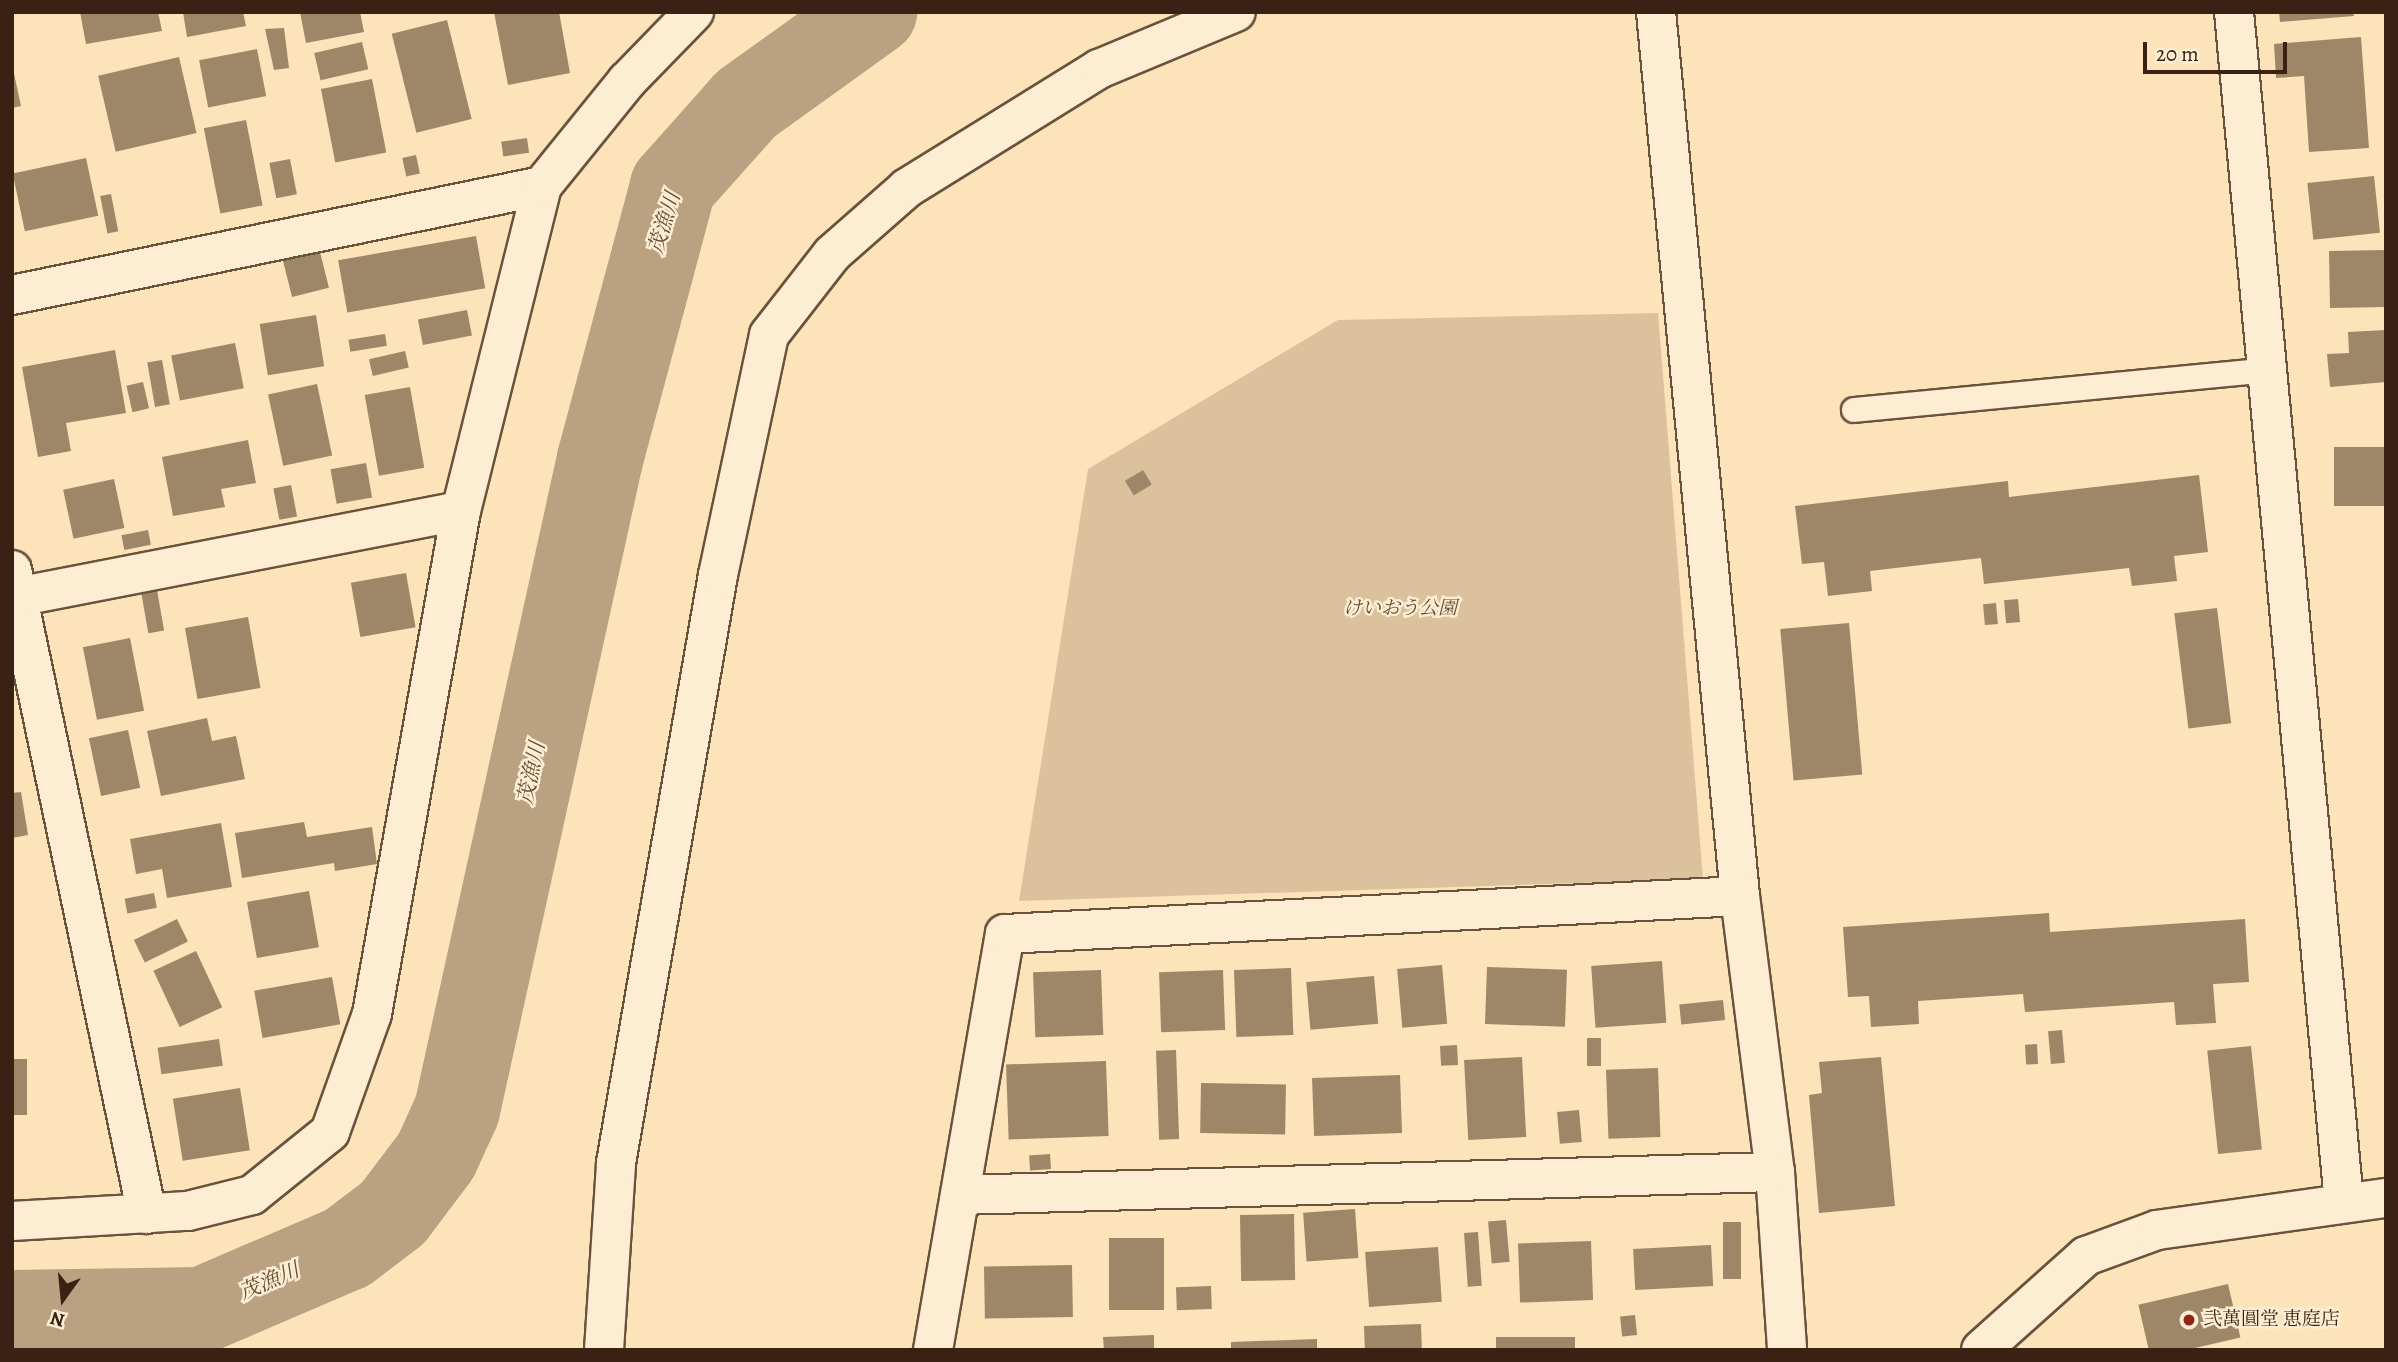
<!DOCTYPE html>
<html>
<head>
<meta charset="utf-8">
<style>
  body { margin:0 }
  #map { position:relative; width:2398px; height:1362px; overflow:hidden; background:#fce3b9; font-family:Alegreya,"Noto Serif JP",serif }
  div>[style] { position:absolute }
  .green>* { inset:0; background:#dbc29d }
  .river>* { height:86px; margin:-43px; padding:0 43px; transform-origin:43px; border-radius:43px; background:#baa181 }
  .building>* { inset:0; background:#9e8669; transform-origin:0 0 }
  .roads { filter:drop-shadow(2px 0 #6a523c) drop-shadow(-2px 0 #6a523c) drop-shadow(0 2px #6a523c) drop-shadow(0 -2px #6a523c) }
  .lane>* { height:24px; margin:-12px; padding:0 12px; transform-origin:12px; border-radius:12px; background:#fdedd2 }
  .street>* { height:38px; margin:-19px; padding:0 19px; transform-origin:19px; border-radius:19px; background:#fdedd2 }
  .dots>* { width:19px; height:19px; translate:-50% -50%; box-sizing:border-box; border:4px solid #fdedd2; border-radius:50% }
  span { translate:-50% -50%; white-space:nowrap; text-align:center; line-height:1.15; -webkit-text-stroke:5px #fdedd2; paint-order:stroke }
  .park-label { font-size:19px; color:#624936; font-style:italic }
  .poi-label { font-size:19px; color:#392113 }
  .left { translate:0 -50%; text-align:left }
  .water-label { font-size:21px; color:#664e3a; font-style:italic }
  .frame { position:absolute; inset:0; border:14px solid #392113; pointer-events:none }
  .north { position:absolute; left:28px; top:1264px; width:70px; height:70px; -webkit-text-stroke:5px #fdedd2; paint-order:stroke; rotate:195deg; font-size:19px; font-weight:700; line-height:28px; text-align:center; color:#392113 }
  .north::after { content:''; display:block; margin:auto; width:24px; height:32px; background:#392113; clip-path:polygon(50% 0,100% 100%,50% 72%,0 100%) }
  .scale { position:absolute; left:2143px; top:42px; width:144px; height:32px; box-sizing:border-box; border:4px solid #392113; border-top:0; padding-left:9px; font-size:21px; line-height:24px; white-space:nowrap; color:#392113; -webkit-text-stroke:5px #fdedd2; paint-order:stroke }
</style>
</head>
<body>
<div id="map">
  <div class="green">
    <i style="clip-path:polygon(1658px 313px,1703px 879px,1019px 901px,1088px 469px,1338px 320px)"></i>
  </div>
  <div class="river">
    <i style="left:12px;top:1313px;width:190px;rotate:-0.9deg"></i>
    <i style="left:202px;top:1310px;width:158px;rotate:-23.2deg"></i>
    <i style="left:347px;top:1248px;width:58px;rotate:-37.3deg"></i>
    <i style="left:393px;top:1213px;width:71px;rotate:-53deg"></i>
    <i style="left:436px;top:1156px;width:51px;rotate:-65.5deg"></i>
    <i style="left:457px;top:1110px;width:667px;rotate:-77.61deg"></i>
    <i style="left:600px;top:459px;width:283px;rotate:-75deg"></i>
    <i style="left:673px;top:186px;width:110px;rotate:-48.3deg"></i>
    <i style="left:746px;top:104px;width:158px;rotate:-35.7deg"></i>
  </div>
  <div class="building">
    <i style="clip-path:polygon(80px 12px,158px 12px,162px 31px,86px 44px)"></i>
    <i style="clip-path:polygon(183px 12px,243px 12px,246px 26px,187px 37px)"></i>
    <i style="clip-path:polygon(300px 12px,360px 12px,364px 32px,306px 43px)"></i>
    <i style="clip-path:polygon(494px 12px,559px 12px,570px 73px,508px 85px)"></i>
    <i style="clip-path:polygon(2279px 12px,2353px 12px,2354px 16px,2280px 22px)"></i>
    <i style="left:447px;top:20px;width:102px;height:57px;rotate:76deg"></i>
    <i style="clip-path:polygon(284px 28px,289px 68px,274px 70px,265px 29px)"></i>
    <i style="clip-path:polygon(2361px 37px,2369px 148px,2309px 152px,2304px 76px,2276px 78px,2274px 44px)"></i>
    <i style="left:362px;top:42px;width:28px;height:49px;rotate:77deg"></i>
    <i style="left:257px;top:49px;width:48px;height:59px;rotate:79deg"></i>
    <i style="left:179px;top:57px;width:78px;height:83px;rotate:77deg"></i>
    <i style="clip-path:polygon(12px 64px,21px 106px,12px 108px)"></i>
    <i style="left:372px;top:79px;width:75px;height:52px;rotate:79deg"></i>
    <i style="left:246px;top:120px;width:87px;height:43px;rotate:79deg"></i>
    <i style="left:527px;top:138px;width:15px;height:26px;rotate:82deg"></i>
    <i style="left:416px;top:155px;width:19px;height:14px;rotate:78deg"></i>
    <i style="left:86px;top:158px;width:59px;height:75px;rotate:78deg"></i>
    <i style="left:290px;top:159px;width:36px;height:21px;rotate:79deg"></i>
    <i style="left:2374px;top:176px;width:57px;height:67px;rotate:84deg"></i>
    <i style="left:111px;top:194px;width:38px;height:11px;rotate:79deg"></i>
    <i style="left:476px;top:236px;width:53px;height:140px;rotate:80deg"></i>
    <i style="left:319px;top:248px;width:41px;height:38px;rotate:76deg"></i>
    <i style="left:2385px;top:250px;width:57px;height:56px;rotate:89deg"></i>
    <i style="left:467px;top:310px;width:26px;height:50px;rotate:79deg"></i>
    <i style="left:316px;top:315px;width:52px;height:57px;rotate:81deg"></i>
    <i style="clip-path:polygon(2386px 330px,2386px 382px,2330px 387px,2327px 354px,2349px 353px,2348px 332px)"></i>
    <i style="left:385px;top:334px;width:12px;height:37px;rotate:81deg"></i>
    <i style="left:235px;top:343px;width:46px;height:65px;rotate:79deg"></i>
    <i style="clip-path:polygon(115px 350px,126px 413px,66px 423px,71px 451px,38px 457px,22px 367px)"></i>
    <i style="left:405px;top:351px;width:17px;height:37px;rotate:77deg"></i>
    <i style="left:162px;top:360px;width:45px;height:15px;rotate:80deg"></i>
    <i style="left:143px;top:382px;width:27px;height:17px;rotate:77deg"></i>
    <i style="left:317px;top:384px;width:73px;height:50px;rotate:78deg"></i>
    <i style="left:410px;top:387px;width:82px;height:46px;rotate:80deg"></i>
    <i style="clip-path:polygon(248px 440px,256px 483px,221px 489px,225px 507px,173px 516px,162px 457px)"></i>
    <i style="left:2386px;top:447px;width:59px;height:52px;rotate:90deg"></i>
    <i style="left:366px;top:463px;width:35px;height:36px;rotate:80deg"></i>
    <i style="left:1143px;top:470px;width:17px;height:21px;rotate:59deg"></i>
    <i style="clip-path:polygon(2199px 475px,2208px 552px,2174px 556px,2177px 581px,2132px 586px,2129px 568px,1984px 584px,1981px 558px,1870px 571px,1872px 591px,1828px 596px,1824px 562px,1802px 564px,1795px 506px,2008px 481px,2009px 497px)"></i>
    <i style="left:114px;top:479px;width:50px;height:52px;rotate:78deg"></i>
    <i style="left:291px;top:485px;width:32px;height:18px;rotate:79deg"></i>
    <i style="left:148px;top:530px;width:15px;height:27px;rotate:79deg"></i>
    <i style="left:406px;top:573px;width:55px;height:56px;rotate:80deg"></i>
    <i style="left:157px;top:590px;width:41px;height:16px;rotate:80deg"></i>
    <i style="left:2018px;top:599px;width:23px;height:14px;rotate:85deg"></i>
    <i style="left:1996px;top:603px;width:21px;height:13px;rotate:85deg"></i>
    <i style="left:2217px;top:608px;width:116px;height:43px;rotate:83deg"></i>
    <i style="left:248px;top:617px;width:72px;height:64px;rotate:80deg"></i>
    <i style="left:1849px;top:623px;width:152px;height:69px;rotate:85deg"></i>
    <i style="left:130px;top:638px;width:74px;height:48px;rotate:79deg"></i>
    <i style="clip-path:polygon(207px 718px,212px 741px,236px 736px,245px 779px,161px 796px,147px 731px)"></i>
    <i style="left:128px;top:730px;width:59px;height:40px;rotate:78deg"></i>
    <i style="clip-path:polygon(21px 792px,28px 835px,12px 838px,12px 793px)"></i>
    <i style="clip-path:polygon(304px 822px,307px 837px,372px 827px,377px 864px,335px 871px,334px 863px,242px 878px,235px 833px)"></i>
    <i style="clip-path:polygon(221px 823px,232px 887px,167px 898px,162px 869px,136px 874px,130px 839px)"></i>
    <i style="left:309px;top:891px;width:57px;height:63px;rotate:80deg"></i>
    <i style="left:154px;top:893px;width:15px;height:30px;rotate:79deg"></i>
    <i style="clip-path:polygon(2049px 913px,2050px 932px,2245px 919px,2249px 982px,2213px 984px,2216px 1023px,2176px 1025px,2174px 1002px,2025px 1012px,2023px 994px,1918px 1001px,1919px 1024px,1871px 1027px,1869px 996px,1848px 997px,1843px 927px)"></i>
    <i style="left:177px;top:919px;width:25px;height:48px;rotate:64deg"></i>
    <i style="left:196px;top:951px;width:62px;height:47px;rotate:65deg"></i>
    <i style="left:1662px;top:961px;width:62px;height:71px;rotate:86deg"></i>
    <i style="left:1442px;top:965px;width:59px;height:45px;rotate:85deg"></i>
    <i style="left:1487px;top:967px;width:80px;height:57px;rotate:2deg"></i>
    <i style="left:1291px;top:968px;width:67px;height:57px;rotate:88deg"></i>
    <i style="left:1101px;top:970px;width:65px;height:68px;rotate:88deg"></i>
    <i style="left:1223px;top:970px;width:60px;height:64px;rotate:88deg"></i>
    <i style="left:1374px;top:976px;width:48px;height:68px;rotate:85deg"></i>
    <i style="left:332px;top:977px;width:48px;height:79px;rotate:80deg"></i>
    <i style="left:1723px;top:1000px;width:20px;height:44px;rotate:84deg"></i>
    <i style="left:2062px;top:1030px;width:33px;height:14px;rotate:85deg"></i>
    <i style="left:1601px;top:1038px;width:28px;height:14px;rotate:90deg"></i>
    <i style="left:219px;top:1039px;width:27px;height:62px;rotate:82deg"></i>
    <i style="left:2037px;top:1044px;width:20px;height:12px;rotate:87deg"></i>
    <i style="left:1457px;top:1045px;width:20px;height:17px;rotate:87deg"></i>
    <i style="left:2251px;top:1046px;width:104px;height:44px;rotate:84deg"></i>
    <i style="left:1176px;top:1050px;width:89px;height:20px;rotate:88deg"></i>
    <i style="left:1522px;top:1057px;width:80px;height:58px;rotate:87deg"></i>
    <i style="clip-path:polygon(1881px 1057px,1895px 1206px,1819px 1213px,1809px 1095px,1822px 1093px,1819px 1062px)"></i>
    <i style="left:12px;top:1059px;width:15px;height:56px"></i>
    <i style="left:1106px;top:1061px;width:75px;height:100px;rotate:88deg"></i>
    <i style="left:1658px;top:1068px;width:69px;height:52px;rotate:88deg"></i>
    <i style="left:1400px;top:1075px;width:58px;height:88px;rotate:88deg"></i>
    <i style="left:1201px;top:1083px;width:85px;height:50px;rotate:1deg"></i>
    <i style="left:240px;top:1088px;width:63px;height:68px;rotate:81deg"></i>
    <i style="left:1579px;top:1110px;width:32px;height:22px;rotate:85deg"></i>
    <i style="left:1050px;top:1154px;width:15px;height:21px;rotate:86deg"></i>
    <i style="left:1355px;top:1209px;width:49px;height:52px;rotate:86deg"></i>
    <i style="left:1294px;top:1214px;width:66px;height:54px;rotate:89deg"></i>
    <i style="left:1506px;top:1220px;width:42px;height:18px;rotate:85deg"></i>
    <i style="left:1723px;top:1222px;width:18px;height:57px"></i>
    <i style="left:1478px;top:1232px;width:54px;height:14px;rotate:86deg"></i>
    <i style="left:1109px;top:1238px;width:55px;height:72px"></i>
    <i style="left:1591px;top:1241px;width:59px;height:73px;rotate:88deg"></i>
    <i style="left:1711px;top:1245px;width:41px;height:78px;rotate:87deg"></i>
    <i style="left:1438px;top:1247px;width:55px;height:73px;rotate:86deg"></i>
    <i style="left:1072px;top:1265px;width:52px;height:88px;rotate:89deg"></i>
    <i style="left:2228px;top:1284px;width:55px;height:92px;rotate:77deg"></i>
    <i style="left:1211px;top:1286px;width:23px;height:35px;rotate:88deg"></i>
    <i style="left:1635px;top:1315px;width:20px;height:15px;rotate:84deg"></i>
    <i style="left:1421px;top:1324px;width:26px;height:57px;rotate:88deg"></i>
    <i style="clip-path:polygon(1154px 1335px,1154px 1350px,1104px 1350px,1103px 1337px)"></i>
    <i style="left:1575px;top:1337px;width:13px;height:79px;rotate:90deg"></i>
    <i style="clip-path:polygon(1317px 1339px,1317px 1350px,1231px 1350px,1231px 1342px)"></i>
  </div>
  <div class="roads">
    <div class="lane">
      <i style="left:1854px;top:410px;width:415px;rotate:-5.5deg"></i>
    </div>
    <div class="street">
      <i style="left:1656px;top:12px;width:888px;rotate:84.57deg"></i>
      <i style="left:1740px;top:896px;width:278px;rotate:82.8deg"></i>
      <i style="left:1775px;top:1172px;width:178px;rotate:86.1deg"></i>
      <i style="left:2234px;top:12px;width:1196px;rotate:84.72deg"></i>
      <i style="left:12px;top:295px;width:541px;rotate:-11.62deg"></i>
      <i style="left:12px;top:570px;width:658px;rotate:78.16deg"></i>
      <i style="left:17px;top:597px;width:452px;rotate:-11deg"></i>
      <i style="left:960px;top:1195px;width:815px;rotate:-1.62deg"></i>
      <i style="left:12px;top:1221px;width:176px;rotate:-3.3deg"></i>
      <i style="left:188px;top:1211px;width:66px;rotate:-14deg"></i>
      <i style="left:252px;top:1195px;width:100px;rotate:-38.9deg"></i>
      <i style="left:330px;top:1132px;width:125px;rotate:-70.4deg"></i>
      <i style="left:372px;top:1014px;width:511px;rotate:-79.97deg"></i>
      <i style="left:461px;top:511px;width:335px;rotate:-76deg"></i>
      <i style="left:542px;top:186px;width:135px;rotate:-51deg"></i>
      <i style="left:627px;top:81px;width:96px;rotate:-45.8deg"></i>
      <i style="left:604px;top:1350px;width:187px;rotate:-86.3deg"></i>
      <i style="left:616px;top:1163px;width:597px;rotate:-80.16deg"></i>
      <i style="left:718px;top:575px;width:245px;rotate:-78deg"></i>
      <i style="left:769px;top:335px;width:103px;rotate:-52.1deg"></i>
      <i style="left:832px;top:254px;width:100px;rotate:-41.3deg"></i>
      <i style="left:907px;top:188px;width:226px;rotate:-31.8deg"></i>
      <i style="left:1099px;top:69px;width:148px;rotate:-22.6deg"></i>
      <i style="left:933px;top:1350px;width:422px;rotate:-80.2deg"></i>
      <i style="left:1005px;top:934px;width:736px;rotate:-2.96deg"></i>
      <i style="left:1981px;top:1350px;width:141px;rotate:-41.8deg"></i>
      <i style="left:2086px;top:1256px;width:76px;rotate:-20.1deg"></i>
      <i style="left:2157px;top:1230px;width:231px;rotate:-8deg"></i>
    </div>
  </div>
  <div class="dots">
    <i style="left:2189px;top:1320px;background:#8f2418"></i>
  </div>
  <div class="park-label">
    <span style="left:1400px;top:609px">けいおう公園</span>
  </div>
  <div class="poi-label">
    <span class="left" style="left:2203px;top:1320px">弐萬圓堂 恵庭店</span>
  </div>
  <div class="water-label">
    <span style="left:664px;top:223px;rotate:-73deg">茂漁川</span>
    <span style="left:531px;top:773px;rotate:-78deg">茂漁川</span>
    <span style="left:269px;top:1281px;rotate:-23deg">茂漁川</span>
  </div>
  <div class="frame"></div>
  <div class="north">N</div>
  <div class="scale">20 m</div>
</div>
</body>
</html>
